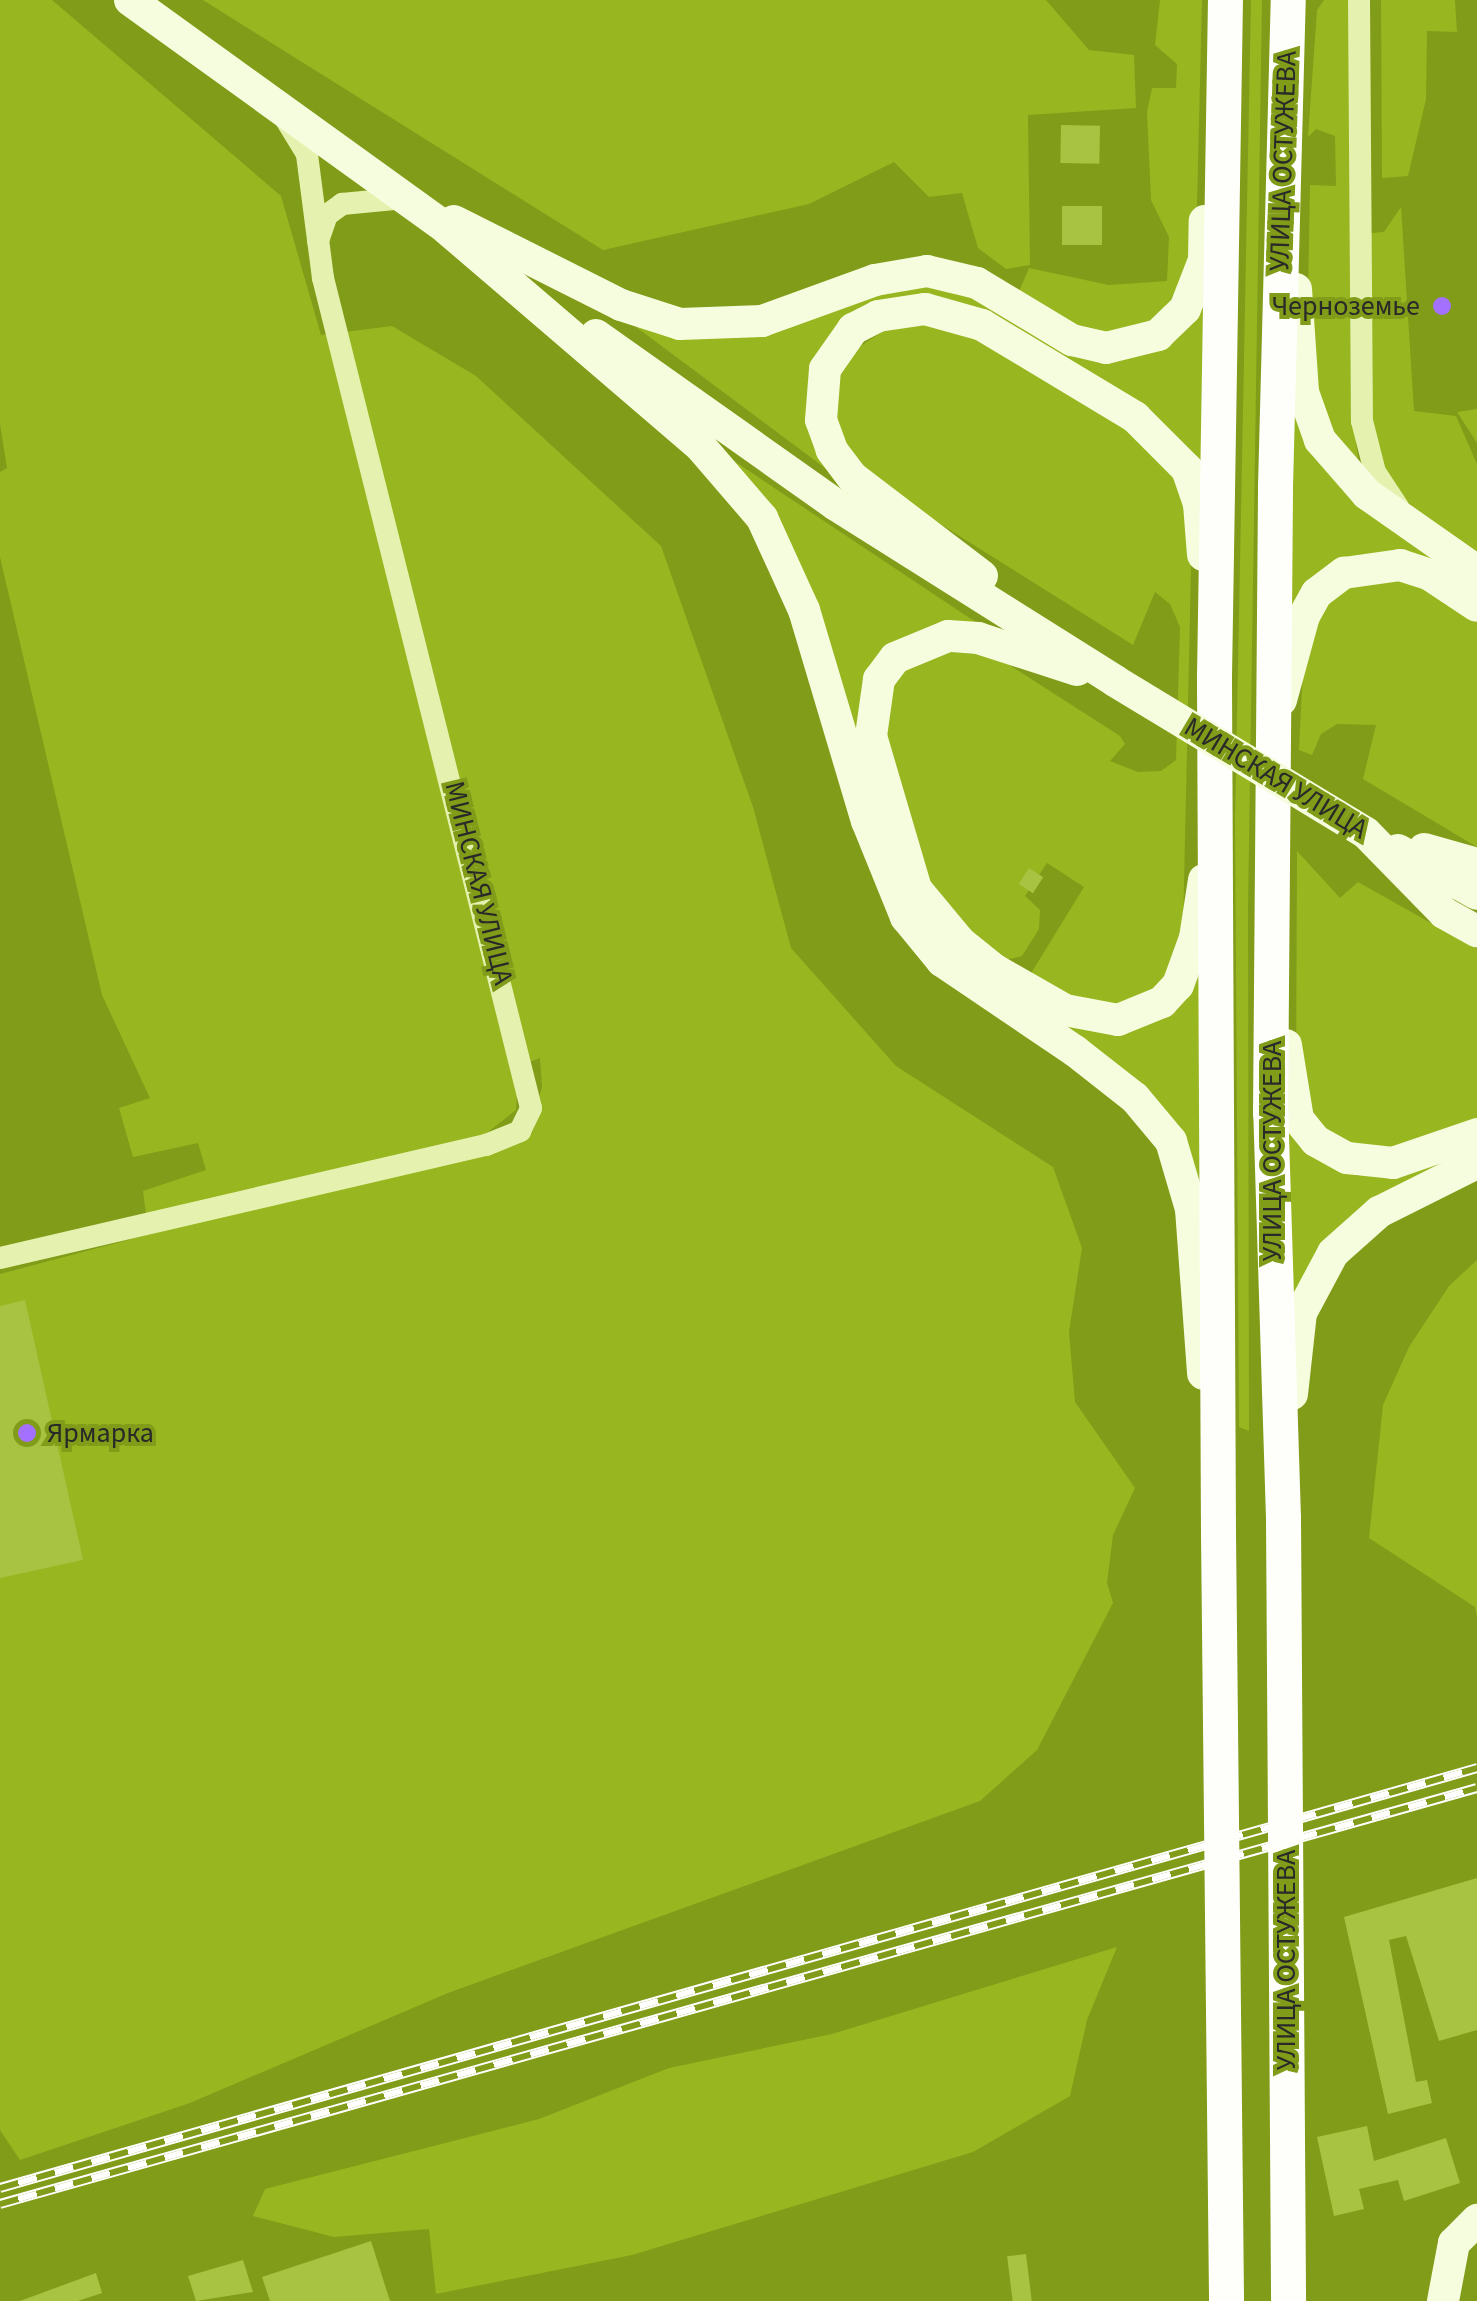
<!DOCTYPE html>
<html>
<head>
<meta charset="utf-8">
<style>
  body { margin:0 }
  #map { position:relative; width:1477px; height:2301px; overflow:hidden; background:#809c18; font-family:"Source Sans 3",sans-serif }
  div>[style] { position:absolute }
  .green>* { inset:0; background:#98b620 }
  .building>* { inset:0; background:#a8c241; transform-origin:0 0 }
  .street>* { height:22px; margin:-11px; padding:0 11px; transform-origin:11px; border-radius:11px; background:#e5f2af }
  .secondary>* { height:32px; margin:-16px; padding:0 16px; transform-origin:16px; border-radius:16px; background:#f6fcde }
  .primary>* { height:35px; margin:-17.5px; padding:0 17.5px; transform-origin:17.5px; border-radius:17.5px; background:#fefffa }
  .rail>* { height:10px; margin-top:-5px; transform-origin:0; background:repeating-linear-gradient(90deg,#809c18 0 19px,#fff 0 38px); box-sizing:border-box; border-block:2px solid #fff }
  .secondary-bridge>* { height:32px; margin:-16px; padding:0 16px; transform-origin:16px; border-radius:16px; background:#f6fcde }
  .primary-bridge>* { height:35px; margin:-17.5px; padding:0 17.5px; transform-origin:17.5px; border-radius:17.5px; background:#fefffa }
  .dots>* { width:28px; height:28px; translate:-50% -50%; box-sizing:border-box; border:5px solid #809c18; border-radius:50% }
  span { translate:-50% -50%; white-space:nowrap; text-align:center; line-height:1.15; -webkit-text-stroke:8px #809c18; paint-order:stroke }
  .street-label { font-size:28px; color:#292929 }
  .poi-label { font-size:28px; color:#292929 }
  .right { translate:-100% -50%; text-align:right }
  .left { translate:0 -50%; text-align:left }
</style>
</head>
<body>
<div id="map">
  <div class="green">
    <i style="clip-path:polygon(0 0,52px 0,281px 196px,321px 335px,392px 326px,476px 376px,661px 546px,753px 807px,791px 948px,896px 1066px,1053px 1167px,1082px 1248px,1069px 1332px,1075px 1402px,1135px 1488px,1113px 1535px,1107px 1583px,1113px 1603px,1037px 1750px,980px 1801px,448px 1993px,190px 2103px,20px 2160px,0 2130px,0 1274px,528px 1134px,542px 1087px,540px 1058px,519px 1066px,516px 1110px,478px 1140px,147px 1222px,143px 1191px,206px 1170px,198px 1143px,133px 1157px,119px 1108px,150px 1098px,102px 995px,0 557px,0 472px,7px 468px,0 424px)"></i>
    <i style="clip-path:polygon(203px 0,1046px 0,1089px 50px,1134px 55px,1136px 108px,1028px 115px,1030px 265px,1006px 269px,978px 248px,962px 193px,929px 197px,894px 162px,809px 204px,603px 250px)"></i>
    <i style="clip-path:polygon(1160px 0,1202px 0,1196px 246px,1162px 320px,1105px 339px,1017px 296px,1029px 268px,1109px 285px,1167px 281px,1169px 237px,1151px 200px,1147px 112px,1152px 88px,1176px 88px,1177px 64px,1155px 45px)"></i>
    <i style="clip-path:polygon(1251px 0,1262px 0,1248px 907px,1249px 1431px,1239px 1427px,1235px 819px)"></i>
    <i style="clip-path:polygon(1324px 0,1349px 0,1351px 409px,1359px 464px,1329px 438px,1307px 347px,1310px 185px,1336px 186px,1335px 136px,1316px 129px,1308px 137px,1317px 10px)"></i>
    <i style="clip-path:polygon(1381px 0,1455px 0,1457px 32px,1427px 31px,1426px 99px,1408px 176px,1382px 178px)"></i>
    <i style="clip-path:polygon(1401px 207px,1414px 411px,1456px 416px,1477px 464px,1477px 560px,1420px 517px,1386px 478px,1371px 417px,1371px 233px,1384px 232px)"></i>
    <i style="clip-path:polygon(956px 287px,1092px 357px,1208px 287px,1205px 488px,978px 312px,831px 335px,837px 477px,620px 315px,651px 328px,881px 288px)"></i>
    <i style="clip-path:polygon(898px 322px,951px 325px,1116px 420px,1177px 471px,1192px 524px,1183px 929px,1162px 987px,1101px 1010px,1030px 975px,1084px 887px,1047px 863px,1025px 896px,1040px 910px,1039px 929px,1022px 956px,1002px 961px,930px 892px,880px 732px,899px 668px,934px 651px,994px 655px,1120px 736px,1125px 744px,1110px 761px,1138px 772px,1161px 771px,1176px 760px,1180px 627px,1170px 604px,1155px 592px,1133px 645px,867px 478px,832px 424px,840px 359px)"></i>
    <i style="clip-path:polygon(1294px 405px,1477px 587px,1395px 555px,1288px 634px)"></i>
    <i style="clip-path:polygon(1477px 409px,1477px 443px,1457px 412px)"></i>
    <i style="clip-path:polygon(728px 457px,983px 627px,933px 628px,898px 643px,876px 663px,862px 700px,868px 762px,901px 878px,931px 933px,986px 977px,1085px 1028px,1122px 1030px,1172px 1010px,1189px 994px,1200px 963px,1199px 1194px,1178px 1138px,1149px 1101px,953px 962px,909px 909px,884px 852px,795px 563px)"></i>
    <i style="clip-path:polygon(1402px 576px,1477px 621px,1477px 847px,1363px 779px,1376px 725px,1337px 724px,1321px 734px,1312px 755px,1299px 750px,1304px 648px,1331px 592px)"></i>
    <i style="clip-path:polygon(1297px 851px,1340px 898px,1358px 882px,1477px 949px,1477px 1121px,1392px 1153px,1324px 1136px,1296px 1084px)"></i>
    <i style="clip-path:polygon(1286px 1118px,1345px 1172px,1358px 1176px,1455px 1152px,1290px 1312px)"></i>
    <i style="clip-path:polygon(1477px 1260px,1477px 1617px,1475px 1607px,1369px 1538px,1383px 1405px,1409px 1347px,1449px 1286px)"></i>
    <i style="clip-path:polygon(1117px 1947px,1087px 2020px,1070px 2096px,973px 2152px,632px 2255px,436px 2294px,429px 2229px,334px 2237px,253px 2216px,265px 2189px,539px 2119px,669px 2068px,832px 2034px)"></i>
  </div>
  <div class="building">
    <i style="left:1061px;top:125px;width:39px;height:38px;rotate:1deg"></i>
    <i style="left:1102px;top:206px;width:39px;height:40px;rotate:90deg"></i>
    <i style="left:1029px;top:868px;width:17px;height:19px;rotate:33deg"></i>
    <i style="clip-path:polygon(25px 1300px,83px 1560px,0 1578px,0 1306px)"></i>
    <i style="clip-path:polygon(1477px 1878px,1477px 2030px,1439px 2041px,1406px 1936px,1389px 1940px,1416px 2082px,1427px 2080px,1432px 2103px,1388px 2114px,1344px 1917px)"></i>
    <i style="clip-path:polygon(1367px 2126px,1374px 2161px,1446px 2138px,1460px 2183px,1404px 2201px,1398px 2180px,1359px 2189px,1364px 2209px,1334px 2216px,1317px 2137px)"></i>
    <i style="clip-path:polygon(371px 2241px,390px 2301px,270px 2301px,262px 2277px)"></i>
    <i style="left:1026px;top:2254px;width:47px;height:19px;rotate:83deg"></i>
    <i style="clip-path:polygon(243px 2260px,253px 2292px,196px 2301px,188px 2276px)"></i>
    <i style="clip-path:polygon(96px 2273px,102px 2293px,78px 2301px,20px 2301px)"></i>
  </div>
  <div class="street">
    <i style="left:1359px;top:0;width:421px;rotate:89.6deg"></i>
    <i style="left:1362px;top:421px;width:53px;rotate:75.7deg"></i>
    <i style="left:1375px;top:472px;width:42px;rotate:56.7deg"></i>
    <i style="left:318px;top:241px;width:28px;rotate:-71deg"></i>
    <i style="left:327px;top:215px;width:19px;rotate:-36deg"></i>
    <i style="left:342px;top:204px;width:63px;rotate:-5.4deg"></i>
    <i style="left:0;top:1258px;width:499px;rotate:-13.1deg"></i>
    <i style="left:486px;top:1145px;width:37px;rotate:-22deg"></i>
    <i style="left:520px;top:1131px;width:25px;rotate:-64deg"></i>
    <i style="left:531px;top:1108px;width:856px;rotate:-104.07deg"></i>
    <i style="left:323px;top:278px;width:125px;rotate:-97.4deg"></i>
    <i style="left:307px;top:154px;width:42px;rotate:-121.4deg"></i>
  </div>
  <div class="secondary">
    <i style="left:130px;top:0;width:410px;rotate:35.8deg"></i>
    <i style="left:454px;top:221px;width:187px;rotate:26.7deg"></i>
    <i style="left:621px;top:305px;width:62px;rotate:17.9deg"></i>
    <i style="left:680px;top:324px;width:82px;rotate:-2.1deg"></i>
    <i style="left:762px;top:321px;width:120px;rotate:-19.9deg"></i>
    <i style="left:875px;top:280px;width:53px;rotate:-9.8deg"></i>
    <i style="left:927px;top:271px;width:51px;rotate:13.5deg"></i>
    <i style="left:977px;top:283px;width:111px;rotate:31deg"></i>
    <i style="left:1072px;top:340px;width:35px;rotate:13deg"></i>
    <i style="left:1106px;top:348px;width:54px;rotate:-14deg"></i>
    <i style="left:1158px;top:335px;width:37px;rotate:-44deg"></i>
    <i style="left:1185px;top:309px;width:53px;rotate:-68.8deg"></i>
    <i style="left:1204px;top:260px;width:39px;rotate:-89deg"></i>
    <i style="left:447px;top:229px;width:335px;rotate:40.6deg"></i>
    <i style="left:701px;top:447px;width:94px;rotate:49.3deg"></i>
    <i style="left:762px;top:518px;width:101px;rotate:65.5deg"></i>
    <i style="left:804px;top:610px;width:220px;rotate:73.4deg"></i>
    <i style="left:867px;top:821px;width:104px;rotate:67.9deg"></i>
    <i style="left:906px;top:917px;width:57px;rotate:50.7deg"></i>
    <i style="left:942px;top:961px;width:161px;rotate:34.1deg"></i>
    <i style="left:1075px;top:1051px;width:76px;rotate:38.1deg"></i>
    <i style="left:1135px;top:1098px;width:56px;rotate:50.1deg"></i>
    <i style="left:1171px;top:1141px;width:71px;rotate:73.6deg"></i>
    <i style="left:1191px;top:1209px;width:165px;rotate:85.8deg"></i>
    <i style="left:1296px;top:289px;width:103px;rotate:86.1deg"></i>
    <i style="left:1303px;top:392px;width:51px;rotate:70.5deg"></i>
    <i style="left:1320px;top:440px;width:72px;rotate:49deg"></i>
    <i style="left:1367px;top:494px;width:134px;rotate:35deg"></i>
    <i style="left:596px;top:335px;width:294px;rotate:35.3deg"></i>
    <i style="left:836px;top:505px;width:330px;rotate:32.2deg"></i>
    <i style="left:982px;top:576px;width:163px;rotate:-142.7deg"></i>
    <i style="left:852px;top:477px;width:34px;rotate:-127deg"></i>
    <i style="left:832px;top:450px;width:32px;rotate:-110deg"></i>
    <i style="left:821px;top:420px;width:51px;rotate:-85.5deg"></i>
    <i style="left:825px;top:369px;width:49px;rotate:-55deg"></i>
    <i style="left:853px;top:329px;width:28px;rotate:-27deg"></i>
    <i style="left:878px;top:316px;width:48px;rotate:-8.5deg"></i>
    <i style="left:925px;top:309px;width:59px;rotate:15.7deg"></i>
    <i style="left:982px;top:325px;width:179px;rotate:31deg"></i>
    <i style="left:1135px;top:417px;width:74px;rotate:45deg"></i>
    <i style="left:1187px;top:469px;width:37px;rotate:71deg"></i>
    <i style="left:1199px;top:504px;width:51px;rotate:85.5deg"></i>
    <i style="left:1077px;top:670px;width:104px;rotate:-162.1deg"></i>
    <i style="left:978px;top:638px;width:30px;rotate:-176deg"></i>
    <i style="left:948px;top:636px;width:57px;rotate:157.5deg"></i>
    <i style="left:895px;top:658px;width:26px;rotate:127deg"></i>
    <i style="left:879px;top:679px;width:58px;rotate:98deg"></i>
    <i style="left:871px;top:736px;width:159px;rotate:73.6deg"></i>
    <i style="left:916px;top:889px;width:69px;rotate:50.3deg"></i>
    <i style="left:960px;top:942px;width:45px;rotate:38.7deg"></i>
    <i style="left:995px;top:970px;width:81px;rotate:29.7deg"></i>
    <i style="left:1065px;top:1010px;width:54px;rotate:10.7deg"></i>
    <i style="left:1118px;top:1020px;width:48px;rotate:-22.2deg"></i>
    <i style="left:1162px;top:1002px;width:23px;rotate:-47deg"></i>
    <i style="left:1178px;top:985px;width:50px;rotate:-70.1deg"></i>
    <i style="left:1195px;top:938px;width:59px;rotate:-81.2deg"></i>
    <i style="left:1281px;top:700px;width:87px;rotate:-74.7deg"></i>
    <i style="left:1304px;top:616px;width:26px;rotate:-61deg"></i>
    <i style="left:1317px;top:593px;width:34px;rotate:-37deg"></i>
    <i style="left:1344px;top:573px;width:57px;rotate:-8.1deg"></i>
    <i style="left:1400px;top:565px;width:32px;rotate:18deg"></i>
    <i style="left:1430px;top:575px;width:56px;rotate:33.4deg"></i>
    <i style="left:1366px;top:833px;width:112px;rotate:45.7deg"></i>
    <i style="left:1444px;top:913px;width:38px;rotate:29deg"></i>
    <i style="left:1424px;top:849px;width:55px;rotate:15.8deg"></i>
    <i style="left:1398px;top:850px;width:90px;rotate:29.1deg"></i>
    <i style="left:1286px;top:1045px;width:75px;rotate:80.8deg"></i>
    <i style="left:1298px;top:1119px;width:28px;rotate:51deg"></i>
    <i style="left:1316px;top:1141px;width:35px;rotate:29deg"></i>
    <i style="left:1347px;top:1158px;width:46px;rotate:6.2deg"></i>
    <i style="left:1393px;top:1163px;width:89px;rotate:-19deg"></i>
    <i style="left:1292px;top:1394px;width:81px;rotate:-83.7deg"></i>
    <i style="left:1301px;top:1313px;width:68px;rotate:-61.9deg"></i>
    <i style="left:1333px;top:1253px;width:62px;rotate:-41.7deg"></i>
    <i style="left:1379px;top:1212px;width:110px;rotate:-26.6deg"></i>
    <i style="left:1443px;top:2301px;width:59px;rotate:-79.3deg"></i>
    <i style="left:1454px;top:2243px;width:33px;rotate:-45deg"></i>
  </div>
  <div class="primary">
    <i style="left:1283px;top:1518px;width:405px;rotate:-91.8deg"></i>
    <i style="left:1270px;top:1113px;width:627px;rotate:-89.54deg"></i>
    <i style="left:1275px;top:486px;width:486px;rotate:-88.5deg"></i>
    <i style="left:1218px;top:1533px;width:857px;rotate:-90.27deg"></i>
    <i style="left:1214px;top:676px;width:676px;rotate:-89.07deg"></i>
  </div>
  <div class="rail">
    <i style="left:0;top:2188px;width:1536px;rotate:-15.87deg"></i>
    <i style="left:0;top:2204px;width:1534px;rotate:-15.73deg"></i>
  </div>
  <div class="secondary-bridge">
    <i style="left:1115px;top:681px;width:293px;rotate:31.2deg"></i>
  </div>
  <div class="primary-bridge">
    <i style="left:1283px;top:1518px;width:783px;rotate:89.63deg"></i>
    <i style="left:1218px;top:1533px;width:768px;rotate:89.4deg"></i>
  </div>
  <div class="dots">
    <i style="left:1442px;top:306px;background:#a470ff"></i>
    <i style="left:27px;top:1433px;background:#a470ff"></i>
  </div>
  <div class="street-label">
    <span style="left:1283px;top:161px;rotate:-88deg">УЛИЦА ОСТУЖЕВА</span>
    <span style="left:1276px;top:778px;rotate:31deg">МИНСКАЯ УЛИЦА</span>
    <span style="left:479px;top:883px;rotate:76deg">МИНСКАЯ УЛИЦА</span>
    <span style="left:1272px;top:1151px;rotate:-90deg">УЛИЦА ОСТУЖЕВА</span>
    <span style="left:1286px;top:1960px;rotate:-90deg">УЛИЦА ОСТУЖЕВА</span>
  </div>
  <div class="poi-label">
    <span class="right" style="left:1420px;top:306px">Черноземье</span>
    <span class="left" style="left:47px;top:1433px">Ярмарка</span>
  </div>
</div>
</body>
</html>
